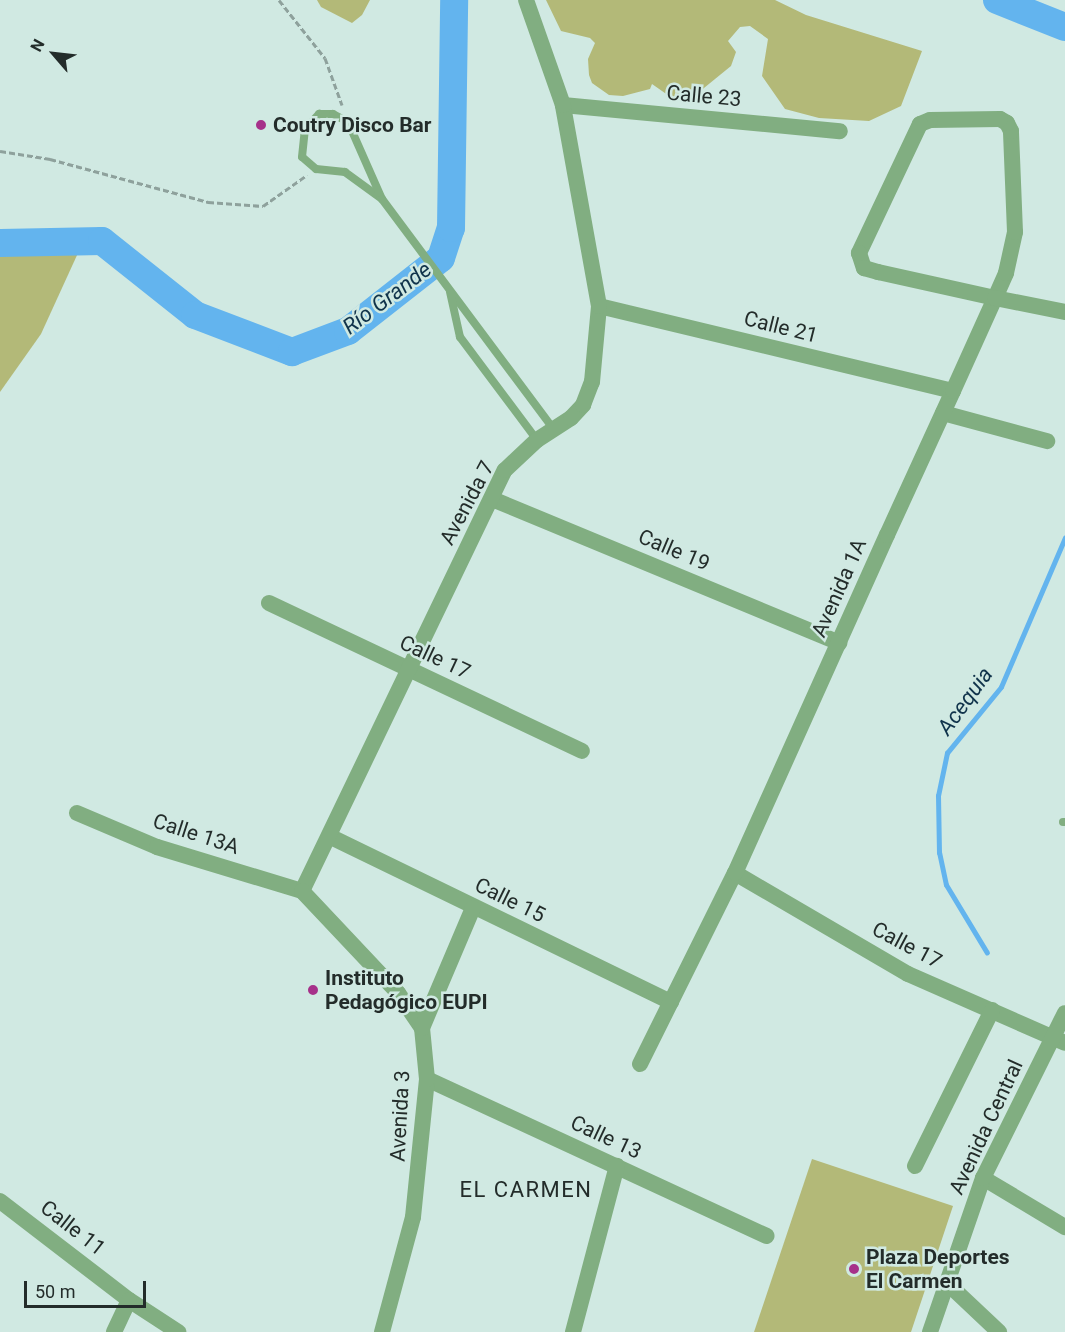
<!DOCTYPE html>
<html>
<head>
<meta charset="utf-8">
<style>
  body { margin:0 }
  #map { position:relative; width:1065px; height:1332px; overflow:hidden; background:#d0e9e2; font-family:Roboto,sans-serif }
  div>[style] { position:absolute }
  .green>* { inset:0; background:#b3b978 }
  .stream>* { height:4.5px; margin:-2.25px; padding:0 2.25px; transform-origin:2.25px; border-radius:2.25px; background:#63b4ee }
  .river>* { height:28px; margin:-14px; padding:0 14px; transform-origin:14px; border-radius:14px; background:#63b4ee }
  .path>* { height:3px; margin-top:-1.5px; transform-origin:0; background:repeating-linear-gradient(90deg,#8ea19c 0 6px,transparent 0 9px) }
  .service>* { height:8px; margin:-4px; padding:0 4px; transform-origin:4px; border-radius:4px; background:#81ae81 }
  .minor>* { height:16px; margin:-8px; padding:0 8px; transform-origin:8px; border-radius:8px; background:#81ae81 }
  .dots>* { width:16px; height:16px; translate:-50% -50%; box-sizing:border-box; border:3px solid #d0e9e2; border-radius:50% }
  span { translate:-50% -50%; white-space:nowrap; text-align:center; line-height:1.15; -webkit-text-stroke:5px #d0e9e2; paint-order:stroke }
  .street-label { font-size:21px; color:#232c2a }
  .poi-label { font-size:21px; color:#232c2a; font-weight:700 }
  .left { translate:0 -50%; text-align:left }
  .water-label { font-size:22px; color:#10334b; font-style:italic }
  .neighbourhood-label { font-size:22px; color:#232c2a; letter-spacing:1.5px }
  .north { position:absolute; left:24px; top:24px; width:60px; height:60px; -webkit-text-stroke:4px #d0e9e2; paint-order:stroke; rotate:298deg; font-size:16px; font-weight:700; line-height:24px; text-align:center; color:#232c2a }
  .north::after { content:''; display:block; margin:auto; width:21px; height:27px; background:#232c2a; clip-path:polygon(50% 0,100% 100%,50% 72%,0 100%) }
  .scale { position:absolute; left:24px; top:1281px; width:122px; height:27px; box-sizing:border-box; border:3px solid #232c2a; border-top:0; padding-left:8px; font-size:18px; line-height:21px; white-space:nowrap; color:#232c2a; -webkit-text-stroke:4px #d0e9e2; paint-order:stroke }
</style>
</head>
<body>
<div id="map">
  <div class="green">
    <i style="clip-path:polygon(317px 0,370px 0,362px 15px,352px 23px,321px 7px)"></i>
    <i style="clip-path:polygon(546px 0,775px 0,806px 15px,922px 51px,901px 106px,869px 121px,819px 118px,785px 109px,762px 76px,768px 39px,750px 26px,740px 27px,728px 41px,736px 52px,731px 66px,688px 101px,672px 98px,652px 84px,650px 89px,623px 96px,609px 95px,592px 83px,589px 75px,588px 59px,595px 43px,590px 38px,561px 31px)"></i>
    <i style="clip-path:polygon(24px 249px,78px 253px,41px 334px,0 392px,0 253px)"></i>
    <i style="clip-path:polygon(812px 1159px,953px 1206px,911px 1332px,754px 1332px)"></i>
  </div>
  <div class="stream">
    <i style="left:987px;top:953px;width:79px;rotate:-121.1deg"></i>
    <i style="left:946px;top:885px;width:33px;rotate:-102deg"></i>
    <i style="left:939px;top:853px;width:57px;rotate:-91deg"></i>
    <i style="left:938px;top:796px;width:44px;rotate:-78.2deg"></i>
    <i style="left:947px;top:753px;width:85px;rotate:-50.7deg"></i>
    <i style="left:1001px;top:687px;width:162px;rotate:-66.8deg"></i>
  </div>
  <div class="river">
    <i style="left:997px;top:0;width:73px;rotate:21.7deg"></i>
    <i style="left:0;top:243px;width:102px;rotate:-1.1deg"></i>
    <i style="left:102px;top:241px;width:119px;rotate:38.5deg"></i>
    <i style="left:195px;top:315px;width:104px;rotate:20.9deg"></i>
    <i style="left:292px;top:352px;width:60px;rotate:-20.6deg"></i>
    <i style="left:348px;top:331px;width:118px;rotate:-38.1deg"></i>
    <i style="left:441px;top:258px;width:32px;rotate:-72deg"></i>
    <i style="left:451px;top:228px;width:228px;rotate:-89.2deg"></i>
  </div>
  <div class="path">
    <i style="left:279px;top:0;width:74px;rotate:51.6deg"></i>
    <i style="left:325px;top:58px;width:50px;rotate:70.1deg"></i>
    <i style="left:0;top:151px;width:51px;rotate:9.1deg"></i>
    <i style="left:50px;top:159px;width:164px;rotate:15.2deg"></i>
    <i style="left:208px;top:202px;width:55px;rotate:4.2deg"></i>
    <i style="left:263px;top:206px;width:54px;rotate:-35.2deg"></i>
  </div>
  <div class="service">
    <i style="left:382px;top:199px;width:46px;rotate:-143.9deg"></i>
    <i style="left:345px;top:172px;width:29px;rotate:-174deg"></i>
    <i style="left:316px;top:169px;width:18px;rotate:-139deg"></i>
    <i style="left:302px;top:157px;width:28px;rotate:-84deg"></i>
    <i style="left:305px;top:129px;width:21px;rotate:-47deg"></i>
    <i style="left:319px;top:114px;width:14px"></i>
    <i style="left:333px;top:114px;width:17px;rotate:28deg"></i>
    <i style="left:348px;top:122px;width:84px;rotate:66.2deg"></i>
    <i style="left:382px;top:199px;width:288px;rotate:53.3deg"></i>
    <i style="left:450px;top:292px;width:46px;rotate:77.5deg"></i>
    <i style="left:460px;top:337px;width:129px;rotate:53.2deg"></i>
    <i style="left:1063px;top:822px;width:2px"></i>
  </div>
  <div class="minor">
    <i style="left:563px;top:105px;width:278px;rotate:5.4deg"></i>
    <i style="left:599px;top:306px;width:364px;rotate:13.5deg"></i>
    <i style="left:943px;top:413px;width:108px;rotate:15.1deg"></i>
    <i style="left:492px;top:499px;width:376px;rotate:22.5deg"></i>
    <i style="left:269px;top:603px;width:346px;rotate:25.3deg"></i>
    <i style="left:77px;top:813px;width:87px;rotate:23deg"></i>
    <i style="left:157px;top:847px;width:152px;rotate:16.9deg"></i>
    <i style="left:331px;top:837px;width:378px;rotate:25.9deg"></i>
    <i style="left:735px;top:873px;width:200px;rotate:30.3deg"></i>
    <i style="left:908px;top:974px;width:171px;rotate:23.7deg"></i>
    <i style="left:302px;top:891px;width:467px;rotate:-64.3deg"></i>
    <i style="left:505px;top:470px;width:44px;rotate:-43.2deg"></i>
    <i style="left:537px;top:440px;width:40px;rotate:-32.9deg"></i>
    <i style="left:571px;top:418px;width:18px;rotate:-47deg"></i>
    <i style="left:583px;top:405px;width:25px;rotate:-69deg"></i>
    <i style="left:592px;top:382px;width:76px;rotate:-84.7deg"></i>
    <i style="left:599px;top:306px;width:204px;rotate:-100.2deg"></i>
    <i style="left:563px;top:105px;width:111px;rotate:-109.4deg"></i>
    <i style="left:302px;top:891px;width:140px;rotate:46.7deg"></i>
    <i style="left:398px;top:993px;width:42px;rotate:55.6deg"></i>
    <i style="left:640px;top:1064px;width:213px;rotate:-63.6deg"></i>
    <i style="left:735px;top:873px;width:371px;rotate:-65.8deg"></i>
    <i style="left:887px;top:535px;width:158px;rotate:-65.4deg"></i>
    <i style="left:953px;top:391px;width:102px;rotate:-65.7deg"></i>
    <i style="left:995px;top:298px;width:27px;rotate:-66deg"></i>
    <i style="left:1006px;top:273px;width:42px;rotate:-77.6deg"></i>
    <i style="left:1015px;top:232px;width:101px;rotate:-92.3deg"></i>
    <i style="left:1011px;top:131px;width:9px;rotate:-117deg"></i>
    <i style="left:1007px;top:123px;width:8px;rotate:-150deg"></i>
    <i style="left:1000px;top:119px;width:70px;rotate:179.2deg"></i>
    <i style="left:930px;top:120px;width:11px;rotate:158deg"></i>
    <i style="left:920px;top:124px;width:143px;rotate:115.3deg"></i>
    <i style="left:859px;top:253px;width:16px;rotate:72deg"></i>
    <i style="left:864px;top:268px;width:15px;rotate:16deg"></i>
    <i style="left:878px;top:272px;width:120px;rotate:12.5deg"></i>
    <i style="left:995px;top:298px;width:71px;rotate:11.3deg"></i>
    <i style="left:427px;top:1079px;width:374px;rotate:24.8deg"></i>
    <i style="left:915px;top:1166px;width:174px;rotate:-63.7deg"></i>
    <i style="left:983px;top:1178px;width:96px;rotate:30.9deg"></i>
    <i style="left:0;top:1201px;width:163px;rotate:37.5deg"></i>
    <i style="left:129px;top:1300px;width:59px;rotate:33.1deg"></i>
    <i style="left:946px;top:1282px;width:73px;rotate:43.3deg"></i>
    <i style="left:114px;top:1332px;width:35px;rotate:-65deg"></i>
    <i style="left:382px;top:1332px;width:119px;rotate:-74.9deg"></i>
    <i style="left:413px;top:1217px;width:139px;rotate:-84.2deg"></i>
    <i style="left:427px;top:1079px;width:51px;rotate:-95.6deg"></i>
    <i style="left:422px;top:1028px;width:130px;rotate:-67deg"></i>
    <i style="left:573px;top:1332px;width:172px;rotate:-75.2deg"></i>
    <i style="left:930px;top:1332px;width:163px;rotate:-71deg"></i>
    <i style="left:983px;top:1178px;width:184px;rotate:-63.6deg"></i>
  </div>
  <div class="dots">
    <i style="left:261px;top:125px;background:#a6318a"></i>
    <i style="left:313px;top:990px;background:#a6318a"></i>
    <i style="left:854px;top:1269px;background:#a6318a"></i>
  </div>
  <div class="street-label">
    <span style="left:704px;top:96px;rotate:5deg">Calle 23</span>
    <span style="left:781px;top:327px;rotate:14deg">Calle 21</span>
    <span style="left:467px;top:503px;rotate:-62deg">Avenida 7</span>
    <span style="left:674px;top:550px;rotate:23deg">Calle 19</span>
    <span style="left:839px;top:588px;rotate:-66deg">Avenida 1A</span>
    <span style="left:435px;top:657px;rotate:25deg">Calle 17</span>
    <span style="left:196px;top:834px;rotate:18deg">Calle 13A</span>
    <span style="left:510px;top:900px;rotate:26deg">Calle 15</span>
    <span style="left:907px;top:945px;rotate:28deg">Calle 17</span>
    <span style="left:400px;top:1116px;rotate:-87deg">Avenida 3</span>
    <span style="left:986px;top:1127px;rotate:-65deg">Avenida Central</span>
    <span style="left:606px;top:1137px;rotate:25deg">Calle 13</span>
    <span style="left:73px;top:1228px;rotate:38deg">Calle 11</span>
  </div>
  <div class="poi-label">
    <span class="left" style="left:273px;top:125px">Coutry Disco Bar</span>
    <span class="left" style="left:325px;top:990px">Instituto<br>Pedagógico EUPI</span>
    <span class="left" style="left:866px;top:1269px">Plaza Deportes<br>El Carmen</span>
  </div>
  <div class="water-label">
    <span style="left:387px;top:298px;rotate:-37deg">Río Grande</span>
    <span style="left:965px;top:701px;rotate:-54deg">Acequia</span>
  </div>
  <div class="neighbourhood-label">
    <span style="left:526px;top:1190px">EL CARMEN</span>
  </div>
  <div class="north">N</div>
  <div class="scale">50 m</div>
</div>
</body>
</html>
